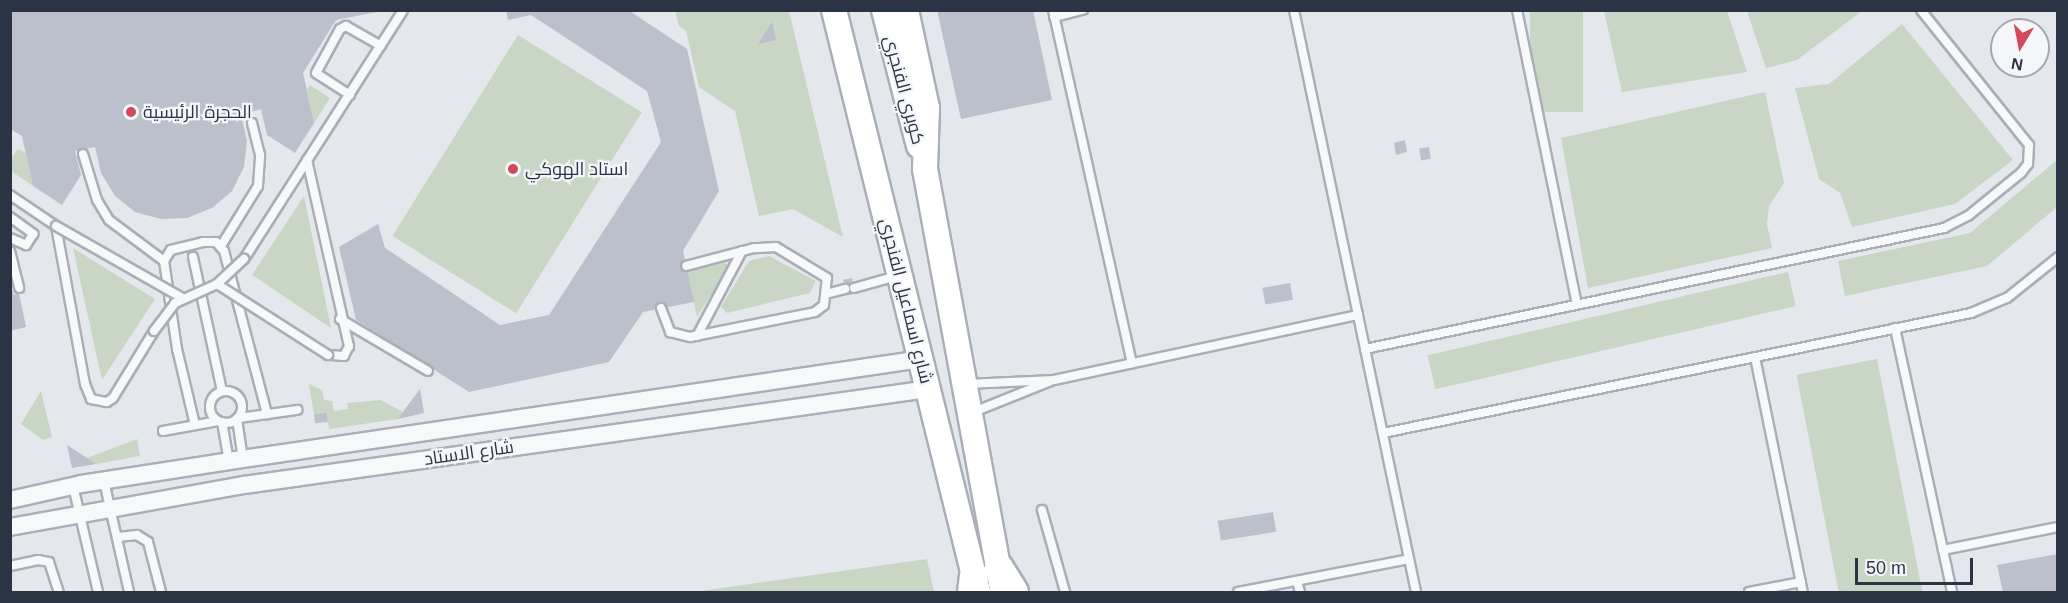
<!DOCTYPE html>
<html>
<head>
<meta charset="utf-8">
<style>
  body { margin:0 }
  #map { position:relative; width:2068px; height:603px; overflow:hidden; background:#e4e7ec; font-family:Helvetica,Cairo,sans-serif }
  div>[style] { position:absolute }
  .green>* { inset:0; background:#c9d6c5; transform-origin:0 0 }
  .building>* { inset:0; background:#bbc0ca; transform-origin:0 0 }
  .roads { filter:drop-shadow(2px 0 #a9aeb7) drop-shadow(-2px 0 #a9aeb7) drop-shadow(0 2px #a9aeb7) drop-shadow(0 -2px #a9aeb7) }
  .service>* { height:8px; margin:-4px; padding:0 4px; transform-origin:4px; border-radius:4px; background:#f7f8fa }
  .service>.ring { margin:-4px; padding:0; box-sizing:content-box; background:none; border:8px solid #f7f8fa; border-radius:50% }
  .minor>* { height:16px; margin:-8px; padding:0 8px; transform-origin:8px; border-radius:8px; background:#f7f8fa }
  .secondary>* { height:24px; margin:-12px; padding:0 12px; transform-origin:12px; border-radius:12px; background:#fff }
  .trunk>* { height:28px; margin:-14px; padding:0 14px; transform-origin:14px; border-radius:14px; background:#fff }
  .bridges { filter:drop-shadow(2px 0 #a9aeb7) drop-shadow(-2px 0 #a9aeb7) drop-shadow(0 2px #a9aeb7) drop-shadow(0 -2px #a9aeb7) }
  .service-bridge>* { height:8px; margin:-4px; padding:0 4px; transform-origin:4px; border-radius:4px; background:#f7f8fa }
  .dots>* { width:16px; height:16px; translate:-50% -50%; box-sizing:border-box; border:3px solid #f4f6f9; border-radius:50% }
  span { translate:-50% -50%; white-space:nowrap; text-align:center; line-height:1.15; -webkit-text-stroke:4.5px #f4f6f9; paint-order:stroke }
  .street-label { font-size:18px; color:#2b3445 }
  .poi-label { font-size:18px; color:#2b3445 }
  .left { translate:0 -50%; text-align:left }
  .frame { position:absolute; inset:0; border:12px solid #2b3445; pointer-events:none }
  .north { position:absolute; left:1990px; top:18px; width:60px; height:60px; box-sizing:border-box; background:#f4f6f9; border:2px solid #a4a8b1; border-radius:50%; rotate:190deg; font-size:16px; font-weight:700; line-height:24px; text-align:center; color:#2b3445 }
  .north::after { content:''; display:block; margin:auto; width:21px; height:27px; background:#d1495b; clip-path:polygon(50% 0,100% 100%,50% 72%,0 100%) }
  .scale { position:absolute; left:1855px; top:558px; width:118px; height:27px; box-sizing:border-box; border:3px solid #2b3445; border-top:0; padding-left:8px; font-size:18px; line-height:21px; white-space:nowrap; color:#2b3445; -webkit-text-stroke:4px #f4f6f9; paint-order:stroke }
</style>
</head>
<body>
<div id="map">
  <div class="green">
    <i style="clip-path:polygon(675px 11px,789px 11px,843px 237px,793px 209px,759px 216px,735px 111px,699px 87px,686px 31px,679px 26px)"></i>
    <i style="left:1530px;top:11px;width:53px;height:101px"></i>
    <i style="clip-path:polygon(1604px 11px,1727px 11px,1747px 72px,1622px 92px)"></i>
    <i style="clip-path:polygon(1747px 11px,1747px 10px,1862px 11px,1797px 60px,1766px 68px)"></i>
    <i style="clip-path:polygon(1902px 24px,2013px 160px,1955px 204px,1852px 227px,1840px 193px,1819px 179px,1795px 88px,1829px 84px)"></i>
    <i style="left:518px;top:35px;width:146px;height:237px;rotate:32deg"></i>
    <i style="clip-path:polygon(310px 85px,330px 98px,314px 123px,307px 90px)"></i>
    <i style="clip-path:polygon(1765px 92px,1784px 183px,1769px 206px,1767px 224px,1772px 248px,1588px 288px,1561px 138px)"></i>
    <i style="clip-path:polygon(18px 149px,26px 153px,33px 186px,11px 171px,11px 158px)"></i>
    <i style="clip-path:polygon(2057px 160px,2057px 207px,1987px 266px,1845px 296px,1838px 261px,1970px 233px)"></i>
    <i style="clip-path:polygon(304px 196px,331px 328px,252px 275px)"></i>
    <i style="clip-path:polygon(73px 248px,155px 299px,102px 380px)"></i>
    <i style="clip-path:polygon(769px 256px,816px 281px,810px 293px,727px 313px,721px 307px,749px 261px)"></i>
    <i style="clip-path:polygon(726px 262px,728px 268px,697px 317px,687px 271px)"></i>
    <i style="left:1788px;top:272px;width:35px;height:370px;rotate:77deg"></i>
    <i style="left:1877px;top:359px;width:237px;height:82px;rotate:79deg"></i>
    <i style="clip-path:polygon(309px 384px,322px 390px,324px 400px,332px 401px,334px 411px,348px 409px,347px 403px,381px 400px,403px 412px,398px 419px,329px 429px,327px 413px,314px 415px)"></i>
    <i style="clip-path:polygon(41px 391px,52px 437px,43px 440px,21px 424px)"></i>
    <i style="clip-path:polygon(137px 439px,140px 456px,96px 464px,87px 458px)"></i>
    <i style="clip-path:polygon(927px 559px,934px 592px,694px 592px)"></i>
  </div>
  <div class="building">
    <i style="clip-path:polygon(10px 10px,377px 10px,377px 12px,336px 20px,303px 73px,314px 123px,295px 153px,267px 135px,261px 109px,241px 115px,247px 141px,244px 167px,232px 191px,212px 208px,187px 218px,161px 219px,135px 212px,115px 196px,101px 173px,95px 147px,75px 151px,81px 175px,62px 205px,33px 186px,22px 136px,10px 129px)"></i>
    <i style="clip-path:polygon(506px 10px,628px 10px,687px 49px,719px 191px,683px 251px,694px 302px,643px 312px,609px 362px,469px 392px,356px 320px,339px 247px,378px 224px,385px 248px,500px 325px,549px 315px,661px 142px,647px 91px,531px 15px,508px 20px)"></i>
    <i style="clip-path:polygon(937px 10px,1033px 10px,1052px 100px,961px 119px)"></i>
    <i style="clip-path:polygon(772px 22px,776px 40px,758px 44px)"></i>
    <i style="clip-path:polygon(1405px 140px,1407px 152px,1396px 155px,1394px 143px)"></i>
    <i style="left:1429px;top:147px;width:12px;height:10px;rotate:81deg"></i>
    <i style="left:852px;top:278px;width:16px;height:9px;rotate:79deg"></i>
    <i style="left:1290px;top:283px;width:17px;height:28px;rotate:80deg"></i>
    <i style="clip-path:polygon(10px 284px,14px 295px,19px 293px,26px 327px,10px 331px)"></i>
    <i style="clip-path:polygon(420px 389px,424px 413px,398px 419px,405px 409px)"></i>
    <i style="left:327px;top:413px;width:9px;height:13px;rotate:84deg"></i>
    <i style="clip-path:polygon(67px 445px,87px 458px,96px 464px,72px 468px)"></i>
    <i style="left:1273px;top:512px;width:20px;height:56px;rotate:81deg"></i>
    <i style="clip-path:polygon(2058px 554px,2058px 592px,2003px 592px,1997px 565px)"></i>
  </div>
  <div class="roads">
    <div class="service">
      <i style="left:1053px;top:10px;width:362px;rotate:77.4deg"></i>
      <i style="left:1294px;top:10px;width:595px;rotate:78.16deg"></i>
      <i style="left:1517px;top:10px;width:300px;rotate:78.5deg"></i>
      <i style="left:1054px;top:17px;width:30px;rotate:-14deg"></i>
      <i style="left:350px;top:95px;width:40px;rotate:-147.1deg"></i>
      <i style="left:316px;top:73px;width:50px;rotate:-61.4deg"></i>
      <i style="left:340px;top:29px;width:7px;rotate:-27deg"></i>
      <i style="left:346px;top:26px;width:40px;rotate:29.7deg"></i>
      <i style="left:83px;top:154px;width:48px;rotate:73.1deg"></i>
      <i style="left:97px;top:200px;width:23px;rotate:59deg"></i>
      <i style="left:109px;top:220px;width:69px;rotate:36.7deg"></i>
      <i style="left:307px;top:160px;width:191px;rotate:77.3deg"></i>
      <i style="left:349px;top:346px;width:11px;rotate:117deg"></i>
      <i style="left:344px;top:356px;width:16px;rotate:-176deg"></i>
      <i style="left:10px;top:195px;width:55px;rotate:34deg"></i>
      <i style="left:56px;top:226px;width:161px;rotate:79.6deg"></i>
      <i style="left:85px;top:384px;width:16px;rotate:68deg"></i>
      <i style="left:91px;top:399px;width:16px;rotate:11deg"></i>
      <i style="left:107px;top:402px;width:7px;rotate:-34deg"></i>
      <i style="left:113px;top:398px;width:79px;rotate:-58.5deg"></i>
      <i style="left:10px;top:217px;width:29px;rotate:36deg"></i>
      <i style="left:33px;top:234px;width:13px;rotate:122deg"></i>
      <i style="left:26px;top:245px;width:17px;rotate:-156deg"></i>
      <i style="left:221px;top:246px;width:70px;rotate:-58.3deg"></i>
      <i style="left:258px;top:186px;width:31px;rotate:-86deg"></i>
      <i style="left:260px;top:155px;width:33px;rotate:-104deg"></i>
      <i style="left:10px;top:251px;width:38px;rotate:76deg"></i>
      <i style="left:193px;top:257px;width:137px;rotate:77.8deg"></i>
      <i style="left:244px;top:259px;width:295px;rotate:-57.4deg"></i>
      <i style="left:854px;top:288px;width:45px;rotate:-15.6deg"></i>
      <i style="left:826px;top:294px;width:20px;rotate:-15deg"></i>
      <i style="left:661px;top:308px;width:26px;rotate:69deg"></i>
      <i style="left:670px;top:332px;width:21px;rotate:14deg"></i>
      <i style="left:690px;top:337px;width:127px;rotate:-11.3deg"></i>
      <i style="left:815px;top:312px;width:11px;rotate:-38deg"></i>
      <i style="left:824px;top:305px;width:27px;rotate:-84deg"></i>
      <i style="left:827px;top:278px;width:60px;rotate:-148.7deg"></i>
      <i style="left:776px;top:247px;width:22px;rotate:177deg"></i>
      <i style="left:754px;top:248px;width:70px;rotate:165.2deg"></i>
      <i style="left:340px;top:319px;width:102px;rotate:30.6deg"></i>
      <i style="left:1895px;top:328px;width:270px;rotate:77.8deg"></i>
      <i style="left:697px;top:336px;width:96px;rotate:-62.1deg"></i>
      <i style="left:1365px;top:349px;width:592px;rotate:-11.8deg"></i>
      <i style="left:1944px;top:228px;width:27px;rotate:-27deg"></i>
      <i style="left:1968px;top:216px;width:68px;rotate:-39.1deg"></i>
      <i style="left:2021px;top:173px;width:11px;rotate:-52deg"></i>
      <i style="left:2028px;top:164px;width:19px;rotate:-87deg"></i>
      <i style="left:2029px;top:145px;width:173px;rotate:-128.7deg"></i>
      <i style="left:1755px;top:357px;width:240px;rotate:78.5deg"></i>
      <i style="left:966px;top:384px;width:88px;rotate:-2.6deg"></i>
      <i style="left:1054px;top:380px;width:311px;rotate:-12.1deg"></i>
      <i class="ring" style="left:210px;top:391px;width:24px;height:24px"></i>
      <i style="left:971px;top:413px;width:86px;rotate:-21.8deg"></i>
      <i style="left:239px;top:418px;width:59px;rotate:-7.9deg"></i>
      <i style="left:237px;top:419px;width:40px;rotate:81.5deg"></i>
      <i style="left:222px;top:422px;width:40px;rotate:80deg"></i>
      <i style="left:195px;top:425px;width:78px;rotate:-103.3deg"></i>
      <i style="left:177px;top:349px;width:89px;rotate:-98.4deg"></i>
      <i style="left:164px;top:261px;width:13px;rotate:-58deg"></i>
      <i style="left:171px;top:250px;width:33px;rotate:-14deg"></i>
      <i style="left:203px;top:242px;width:13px"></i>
      <i style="left:216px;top:242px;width:12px;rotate:48deg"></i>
      <i style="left:224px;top:251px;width:169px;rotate:75.2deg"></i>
      <i style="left:163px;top:431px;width:56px;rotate:-10.3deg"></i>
      <i style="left:1383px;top:433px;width:600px;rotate:-11.53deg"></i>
      <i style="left:1971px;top:313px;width:39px;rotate:-23deg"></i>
      <i style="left:2007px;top:298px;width:65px;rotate:-38.8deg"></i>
      <i style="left:104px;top:481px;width:114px;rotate:77.3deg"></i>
      <i style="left:73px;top:486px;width:109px;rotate:76.7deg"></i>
      <i style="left:1042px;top:510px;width:85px;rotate:74.3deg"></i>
      <i style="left:118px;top:537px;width:19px;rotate:-6deg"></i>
      <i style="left:137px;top:535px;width:13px;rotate:32deg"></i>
      <i style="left:148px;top:542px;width:52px;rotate:75.4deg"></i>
      <i style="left:1943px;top:550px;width:117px;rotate:-11.3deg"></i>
      <i style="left:10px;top:566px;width:29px;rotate:-12deg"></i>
      <i style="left:38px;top:560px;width:11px;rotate:10deg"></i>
      <i style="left:49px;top:562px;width:32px;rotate:72deg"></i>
      <i style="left:1297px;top:581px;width:11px;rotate:75deg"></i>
      <i style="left:1238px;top:592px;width:174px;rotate:-10.9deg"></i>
      <i style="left:1749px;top:592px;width:53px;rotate:-10.9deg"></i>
    </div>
    <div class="minor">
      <i style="left:10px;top:500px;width:73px;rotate:-12.7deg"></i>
      <i style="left:81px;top:484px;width:150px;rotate:-8.8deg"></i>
      <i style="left:229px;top:461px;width:699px;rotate:-8.38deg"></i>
      <i style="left:10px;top:527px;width:238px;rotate:-10.2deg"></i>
      <i style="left:244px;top:485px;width:692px;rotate:-7.98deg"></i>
    </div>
    <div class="secondary">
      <i style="left:834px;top:10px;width:600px;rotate:76.1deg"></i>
      <i style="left:884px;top:10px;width:140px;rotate:75.6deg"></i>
      <i style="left:906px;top:10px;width:100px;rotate:77.9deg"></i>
      <i style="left:927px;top:108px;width:61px;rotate:91.9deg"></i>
      <i style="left:925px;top:169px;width:425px;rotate:79.6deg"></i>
    </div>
    <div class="trunk">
      <i style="left:999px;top:568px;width:28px;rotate:58deg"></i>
      <i style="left:972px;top:592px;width:16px;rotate:-83deg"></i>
    </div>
  </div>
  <div class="bridges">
    <div class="service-bridge">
      <i style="left:56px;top:226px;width:145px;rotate:29.7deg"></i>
      <i style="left:217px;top:284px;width:132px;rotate:32.6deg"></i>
      <i style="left:154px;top:331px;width:35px;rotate:-53deg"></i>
      <i style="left:175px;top:303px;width:46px;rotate:-24.3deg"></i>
      <i style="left:217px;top:284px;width:37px;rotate:-43deg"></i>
    </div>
  </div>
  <div class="dots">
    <i style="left:131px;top:112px;background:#d1495b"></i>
    <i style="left:513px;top:169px;background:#d1495b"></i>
  </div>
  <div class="street-label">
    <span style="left:904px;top:90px;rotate:75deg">كوبري الفنجري</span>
    <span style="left:906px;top:301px;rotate:76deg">شارع اسماعيل الفنجري</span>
    <span style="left:469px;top:453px;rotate:-8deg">شارع الاستاد</span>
  </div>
  <div class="poi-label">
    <span class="left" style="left:143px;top:112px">الحجرة الرئيسية</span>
    <span class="left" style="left:525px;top:169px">استاد الهوكي</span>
  </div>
  <div class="frame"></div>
  <div class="north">N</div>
  <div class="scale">50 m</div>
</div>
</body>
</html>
